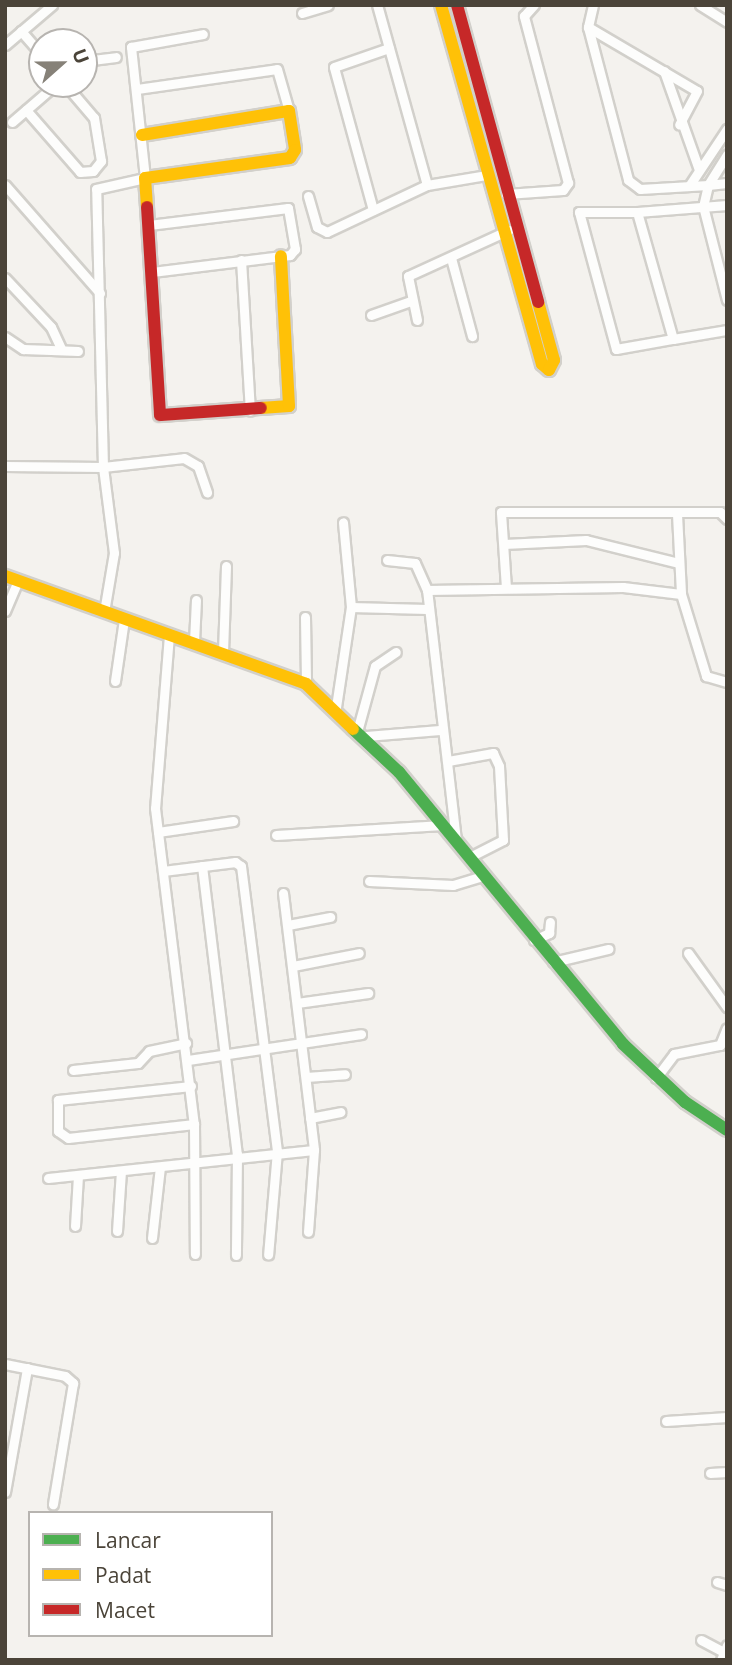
<!DOCTYPE html>
<html>
<head>
<meta charset="utf-8">
<style>
  body { margin:0 }
  #map { position:relative; width:732px; height:1665px; overflow:hidden; background:#f4f2ee; font-family:"Open Sans",sans-serif }
  div>[style] { position:absolute }
  .roads { filter:drop-shadow(2px 0 #d2d0cb) drop-shadow(-2px 0 #d2d0cb) drop-shadow(0 2px #d2d0cb) drop-shadow(0 -2px #d2d0cb) }
  .street>* { height:9px; margin:-4.5px; padding:0 4.5px; transform-origin:4.5px; border-radius:4.5px; background:#fdfdfc }
  .fast>* { height:12px; margin:-6px; padding:0 6px; transform-origin:6px; border-radius:6px; background:#4caf50 }
  .slow>* { height:12px; margin:-6px; padding:0 6px; transform-origin:6px; border-radius:6px; background:#ffc107 }
  .jam>* { height:12px; margin:-6px; padding:0 6px; transform-origin:6px; border-radius:6px; background:#c62828 }
  span { translate:-50% -50%; white-space:nowrap; text-align:center; line-height:1.15; -webkit-text-stroke:5px #fff; paint-order:stroke }
  .frame { position:absolute; inset:0; border:7px solid #4b4439; pointer-events:none }
  .legend { position:absolute; left:28px; top:1511px; width:245px; height:126px; box-sizing:border-box; background:#fff; border:2px solid #b7b4b0; margin:0; padding:9px 12px; list-style:none; font-size:21px; color:#4b4439 }
  .legend li { display:flex; align-items:center; gap:14px; height:35px }
  .legend b { width:35px; border:2px solid #b7b4b0 }
  .north { position:absolute; left:28px; top:28px; width:70px; height:70px; box-sizing:border-box; background:#fff; border:2px solid #b7b4b0; border-radius:50%; rotate:69deg; font-size:19px; font-weight:700; line-height:28px; text-align:center; color:#4b4439 }
  .north::after { content:''; display:block; margin:auto; width:24px; height:32px; background:#868178; clip-path:polygon(50% 0,100% 100%,50% 72%,0 100%) }
</style>
</head>
<body>
<div id="map">
  <div class="roads">
    <div class="street">
      <i style="left:593px;top:5px;width:23px;rotate:103deg"></i>
      <i style="left:588px;top:27px;width:126px;rotate:30.4deg"></i>
      <i style="left:697px;top:91px;width:38px;rotate:118deg"></i>
      <i style="left:700px;top:5px;width:32px;rotate:32deg"></i>
      <i style="left:302px;top:13px;width:27px;rotate:-17deg"></i>
      <i style="left:588px;top:27px;width:158px;rotate:75.3deg"></i>
      <i style="left:628px;top:180px;width:15px;rotate:37deg"></i>
      <i style="left:640px;top:189px;width:68px;rotate:-3.4deg"></i>
      <i style="left:708px;top:185px;width:22px;rotate:103deg"></i>
      <i style="left:703px;top:206px;width:97px;rotate:75.7deg"></i>
      <i style="left:21px;top:31px;width:32px;rotate:49deg"></i>
      <i style="left:5px;top:45px;width:62px;rotate:-40.4deg"></i>
      <i style="left:84px;top:61px;width:32px;rotate:-7deg"></i>
      <i style="left:664px;top:71px;width:105px;rotate:70.5deg"></i>
      <i style="left:137px;top:89px;width:141px;rotate:-8.1deg"></i>
      <i style="left:277px;top:69px;width:44px;rotate:74.1deg"></i>
      <i style="left:26px;top:110px;width:82px;rotate:48.9deg"></i>
      <i style="left:80px;top:172px;width:13px;rotate:-4deg"></i>
      <i style="left:93px;top:171px;width:13px;rotate:-51deg"></i>
      <i style="left:101px;top:161px;width:44px;rotate:-99.2deg"></i>
      <i style="left:94px;top:118px;width:45px;rotate:-130.5deg"></i>
      <i style="left:12px;top:122px;width:58px;rotate:-40.8deg"></i>
      <i style="left:5px;top:185px;width:144px;rotate:48.7deg"></i>
      <i style="left:427px;top:185px;width:61px;rotate:-9.5deg"></i>
      <i style="left:708px;top:185px;width:36px;rotate:-58deg"></i>
      <i style="left:708px;top:185px;width:19px;rotate:-6deg"></i>
      <i style="left:689px;top:186px;width:69px;rotate:-56.3deg"></i>
      <i style="left:506px;top:194px;width:57px;rotate:-4deg"></i>
      <i style="left:563px;top:190px;width:9px;rotate:-54deg"></i>
      <i style="left:568px;top:183px;width:173px;rotate:-104.8deg"></i>
      <i style="left:524px;top:16px;width:15px;rotate:-48deg"></i>
      <i style="left:308px;top:196px;width:32px;rotate:74deg"></i>
      <i style="left:317px;top:227px;width:11px;rotate:27deg"></i>
      <i style="left:327px;top:232px;width:110px;rotate:-25.2deg"></i>
      <i style="left:427px;top:185px;width:187px;rotate:-105.5deg"></i>
      <i style="left:727px;top:205px;width:90px;rotate:175.6deg"></i>
      <i style="left:637px;top:212px;width:132px;rotate:74.2deg"></i>
      <i style="left:673px;top:339px;width:55px;rotate:-9.5deg"></i>
      <i style="left:373px;top:210px;width:148px;rotate:-105.3deg"></i>
      <i style="left:334px;top:67px;width:58px;rotate:-19.1deg"></i>
      <i style="left:637px;top:212px;width:58px;rotate:180deg"></i>
      <i style="left:579px;top:212px;width:142px;rotate:74.9deg"></i>
      <i style="left:616px;top:349px;width:58px;rotate:-10deg"></i>
      <i style="left:149px;top:225px;width:140px;rotate:-7deg"></i>
      <i style="left:288px;top:208px;width:42px;rotate:80.3deg"></i>
      <i style="left:295px;top:249px;width:8px;rotate:130deg"></i>
      <i style="left:290px;top:255px;width:139px;rotate:173deg"></i>
      <i style="left:451px;top:258px;width:81px;rotate:74.9deg"></i>
      <i style="left:241px;top:260px;width:151px;rotate:86.6deg"></i>
      <i style="left:5px;top:278px;width:67px;rotate:46.8deg"></i>
      <i style="left:51px;top:327px;width:23px;rotate:65deg"></i>
      <i style="left:371px;top:315px;width:42px;rotate:-19.3deg"></i>
      <i style="left:417px;top:320px;width:45px;rotate:-101.6deg"></i>
      <i style="left:408px;top:276px;width:111px;rotate:-24.5deg"></i>
      <i style="left:5px;top:337px;width:22px;rotate:34deg"></i>
      <i style="left:23px;top:349px;width:55px;rotate:2.1deg"></i>
      <i style="left:5px;top:466px;width:98px;rotate:0.6deg"></i>
      <i style="left:103px;top:467px;width:81px;rotate:-6.3deg"></i>
      <i style="left:184px;top:458px;width:16px;rotate:30deg"></i>
      <i style="left:198px;top:466px;width:28px;rotate:71deg"></i>
      <i style="left:677px;top:514px;width:80px;rotate:87.1deg"></i>
      <i style="left:681px;top:594px;width:86px;rotate:73deg"></i>
      <i style="left:706px;top:676px;width:22px;rotate:16deg"></i>
      <i style="left:504px;top:544px;width:82px;rotate:-2.8deg"></i>
      <i style="left:586px;top:540px;width:95px;rotate:14deg"></i>
      <i style="left:387px;top:560px;width:28px;rotate:6deg"></i>
      <i style="left:415px;top:563px;width:30px;rotate:66deg"></i>
      <i style="left:506px;top:588px;width:76px;rotate:-93.8deg"></i>
      <i style="left:501px;top:512px;width:219px"></i>
      <i style="left:720px;top:512px;width:10px;rotate:45deg"></i>
      <i style="left:351px;top:607px;width:76px;rotate:1.5deg"></i>
      <i style="left:5px;top:611px;width:34px;rotate:-67deg"></i>
      <i style="left:104px;top:612px;width:60px;rotate:-80.4deg"></i>
      <i style="left:114px;top:553px;width:87px;rotate:-97.3deg"></i>
      <i style="left:103px;top:467px;width:278px;rotate:-91.4deg"></i>
      <i style="left:96px;top:189px;width:50px;rotate:-12.7deg"></i>
      <i style="left:145px;top:178px;width:132px;rotate:-96.1deg"></i>
      <i style="left:131px;top:47px;width:73px;rotate:-10.2deg"></i>
      <i style="left:305px;top:617px;width:67px;rotate:89.1deg"></i>
      <i style="left:169px;top:635px;width:174px;rotate:94.6deg"></i>
      <i style="left:155px;top:808px;width:318px;rotate:83deg"></i>
      <i style="left:194px;top:1124px;width:130px;rotate:89.6deg"></i>
      <i style="left:194px;top:642px;width:42px;rotate:-87.3deg"></i>
      <i style="left:223px;top:652px;width:86px;rotate:-88deg"></i>
      <i style="left:115px;top:681px;width:63px;rotate:-81.7deg"></i>
      <i style="left:336px;top:707px;width:101px;rotate:-81.5deg"></i>
      <i style="left:351px;top:607px;width:85px;rotate:-95.4deg"></i>
      <i style="left:358px;top:728px;width:64px;rotate:-74.7deg"></i>
      <i style="left:375px;top:666px;width:25px;rotate:-34deg"></i>
      <i style="left:366px;top:736px;width:74px;rotate:-4.6deg"></i>
      <i style="left:448px;top:761px;width:46px;rotate:-10.1deg"></i>
      <i style="left:493px;top:753px;width:14px;rotate:65deg"></i>
      <i style="left:499px;top:766px;width:74px;rotate:86.9deg"></i>
      <i style="left:503px;top:840px;width:38px;rotate:153deg"></i>
      <i style="left:158px;top:832px;width:76px;rotate:-8.3deg"></i>
      <i style="left:276px;top:835px;width:167px;rotate:-3.4deg"></i>
      <i style="left:456px;top:840px;width:252px;rotate:-96.6deg"></i>
      <i style="left:427px;top:590px;width:196px;rotate:-0.9deg"></i>
      <i style="left:623px;top:587px;width:58px;rotate:6.9deg"></i>
      <i style="left:202px;top:866px;width:290px;rotate:83.1deg"></i>
      <i style="left:237px;top:1154px;width:101px;rotate:90.6deg"></i>
      <i style="left:163px;top:871px;width:73px;rotate:-7.1deg"></i>
      <i style="left:235px;top:862px;width:7px;rotate:34deg"></i>
      <i style="left:241px;top:866px;width:287px;rotate:82.8deg"></i>
      <i style="left:277px;top:1151px;width:104px;rotate:94.9deg"></i>
      <i style="left:369px;top:881px;width:84px;rotate:2.7deg"></i>
      <i style="left:453px;top:885px;width:31px;rotate:-17deg"></i>
      <i style="left:283px;top:893px;width:259px;rotate:83.1deg"></i>
      <i style="left:314px;top:1150px;width:82px;rotate:94.2deg"></i>
      <i style="left:288px;top:925px;width:43px;rotate:-10.8deg"></i>
      <i style="left:534px;top:940px;width:17px;rotate:-25deg"></i>
      <i style="left:549px;top:933px;width:11px;rotate:-85deg"></i>
      <i style="left:688px;top:953px;width:67px;rotate:54.2deg"></i>
      <i style="left:553px;top:962px;width:57px;rotate:-13.3deg"></i>
      <i style="left:293px;top:966px;width:67px;rotate:-11.1deg"></i>
      <i style="left:297px;top:1003px;width:72px;rotate:-8deg"></i>
      <i style="left:188px;top:1060px;width:175px;rotate:-8.5deg"></i>
      <i style="left:73px;top:1070px;width:65px;rotate:-6.1deg"></i>
      <i style="left:138px;top:1063px;width:16px;rotate:-47deg"></i>
      <i style="left:149px;top:1051px;width:38px;rotate:-12deg"></i>
      <i style="left:306px;top:1077px;width:39px;rotate:-4deg"></i>
      <i style="left:656px;top:1078px;width:30px;rotate:-53deg"></i>
      <i style="left:674px;top:1054px;width:47px;rotate:-11.1deg"></i>
      <i style="left:720px;top:1045px;width:18px;rotate:-68deg"></i>
      <i style="left:191px;top:1086px;width:134px;rotate:174deg"></i>
      <i style="left:58px;top:1100px;width:31px;rotate:90deg"></i>
      <i style="left:58px;top:1131px;width:12px;rotate:35deg"></i>
      <i style="left:68px;top:1138px;width:127px;rotate:-6.3deg"></i>
      <i style="left:310px;top:1118px;width:31px;rotate:-11deg"></i>
      <i style="left:48px;top:1178px;width:267px;rotate:-6deg"></i>
      <i style="left:75px;top:1226px;width:50px;rotate:-86.6deg"></i>
      <i style="left:117px;top:1231px;width:60px;rotate:-86.2deg"></i>
      <i style="left:152px;top:1238px;width:71px;rotate:-83.6deg"></i>
      <i style="left:5px;top:1364px;width:61px;rotate:11.3deg"></i>
      <i style="left:65px;top:1376px;width:11px;rotate:41deg"></i>
      <i style="left:73px;top:1383px;width:123px;rotate:99.4deg"></i>
      <i style="left:666px;top:1421px;width:61px;rotate:-3.8deg"></i>
      <i style="left:710px;top:1473px;width:17px;rotate:-3deg"></i>
      <i style="left:5px;top:1492px;width:126px;rotate:-79.9deg"></i>
      <i style="left:717px;top:1582px;width:10px;rotate:17deg"></i>
      <i style="left:701px;top:1640px;width:30px;rotate:28deg"></i>
      <i style="left:721px;top:1660px;width:16px;rotate:-68deg"></i>
    </div>
    <div class="fast">
      <i style="left:353px;top:729px;width:63px;rotate:43.1deg"></i>
      <i style="left:399px;top:772px;width:352px;rotate:50.5deg"></i>
      <i style="left:623px;top:1044px;width:85px;rotate:43.1deg"></i>
      <i style="left:685px;top:1102px;width:50px;rotate:33.7deg"></i>
    </div>
    <div class="slow">
      <i style="left:441px;top:5px;width:373px;rotate:74.3deg"></i>
      <i style="left:542px;top:364px;width:9px;rotate:41deg"></i>
      <i style="left:549px;top:370px;width:11px;rotate:-63deg"></i>
      <i style="left:554px;top:360px;width:60px;rotate:-105.4deg"></i>
      <i style="left:142px;top:135px;width:149px;rotate:-9.3deg"></i>
      <i style="left:289px;top:111px;width:39px;rotate:81deg"></i>
      <i style="left:295px;top:150px;width:9px;rotate:122deg"></i>
      <i style="left:290px;top:158px;width:146px;rotate:172.1deg"></i>
      <i style="left:145px;top:178px;width:29px;rotate:86deg"></i>
      <i style="left:261px;top:408px;width:28px;rotate:-4deg"></i>
      <i style="left:289px;top:406px;width:150px;rotate:-93.1deg"></i>
      <i style="left:5px;top:576px;width:320px;rotate:19.7deg"></i>
      <i style="left:306px;top:684px;width:65px;rotate:43.8deg"></i>
    </div>
    <div class="jam">
      <i style="left:457px;top:5px;width:308px;rotate:74.7deg"></i>
      <i style="left:147px;top:207px;width:208px;rotate:86.4deg"></i>
      <i style="left:160px;top:415px;width:101px;rotate:-4deg"></i>
    </div>
  </div>
  <div class="frame"></div>
  <ul class="legend">
  <li><b style="height:9px;background:#4caf50"></b>Lancar</li>
  <li><b style="height:9px;background:#ffc107"></b>Padat</li>
  <li><b style="height:9px;background:#c62828"></b>Macet</li>
  </ul>
  <div class="north">U</div>
</div>
</body>
</html>
